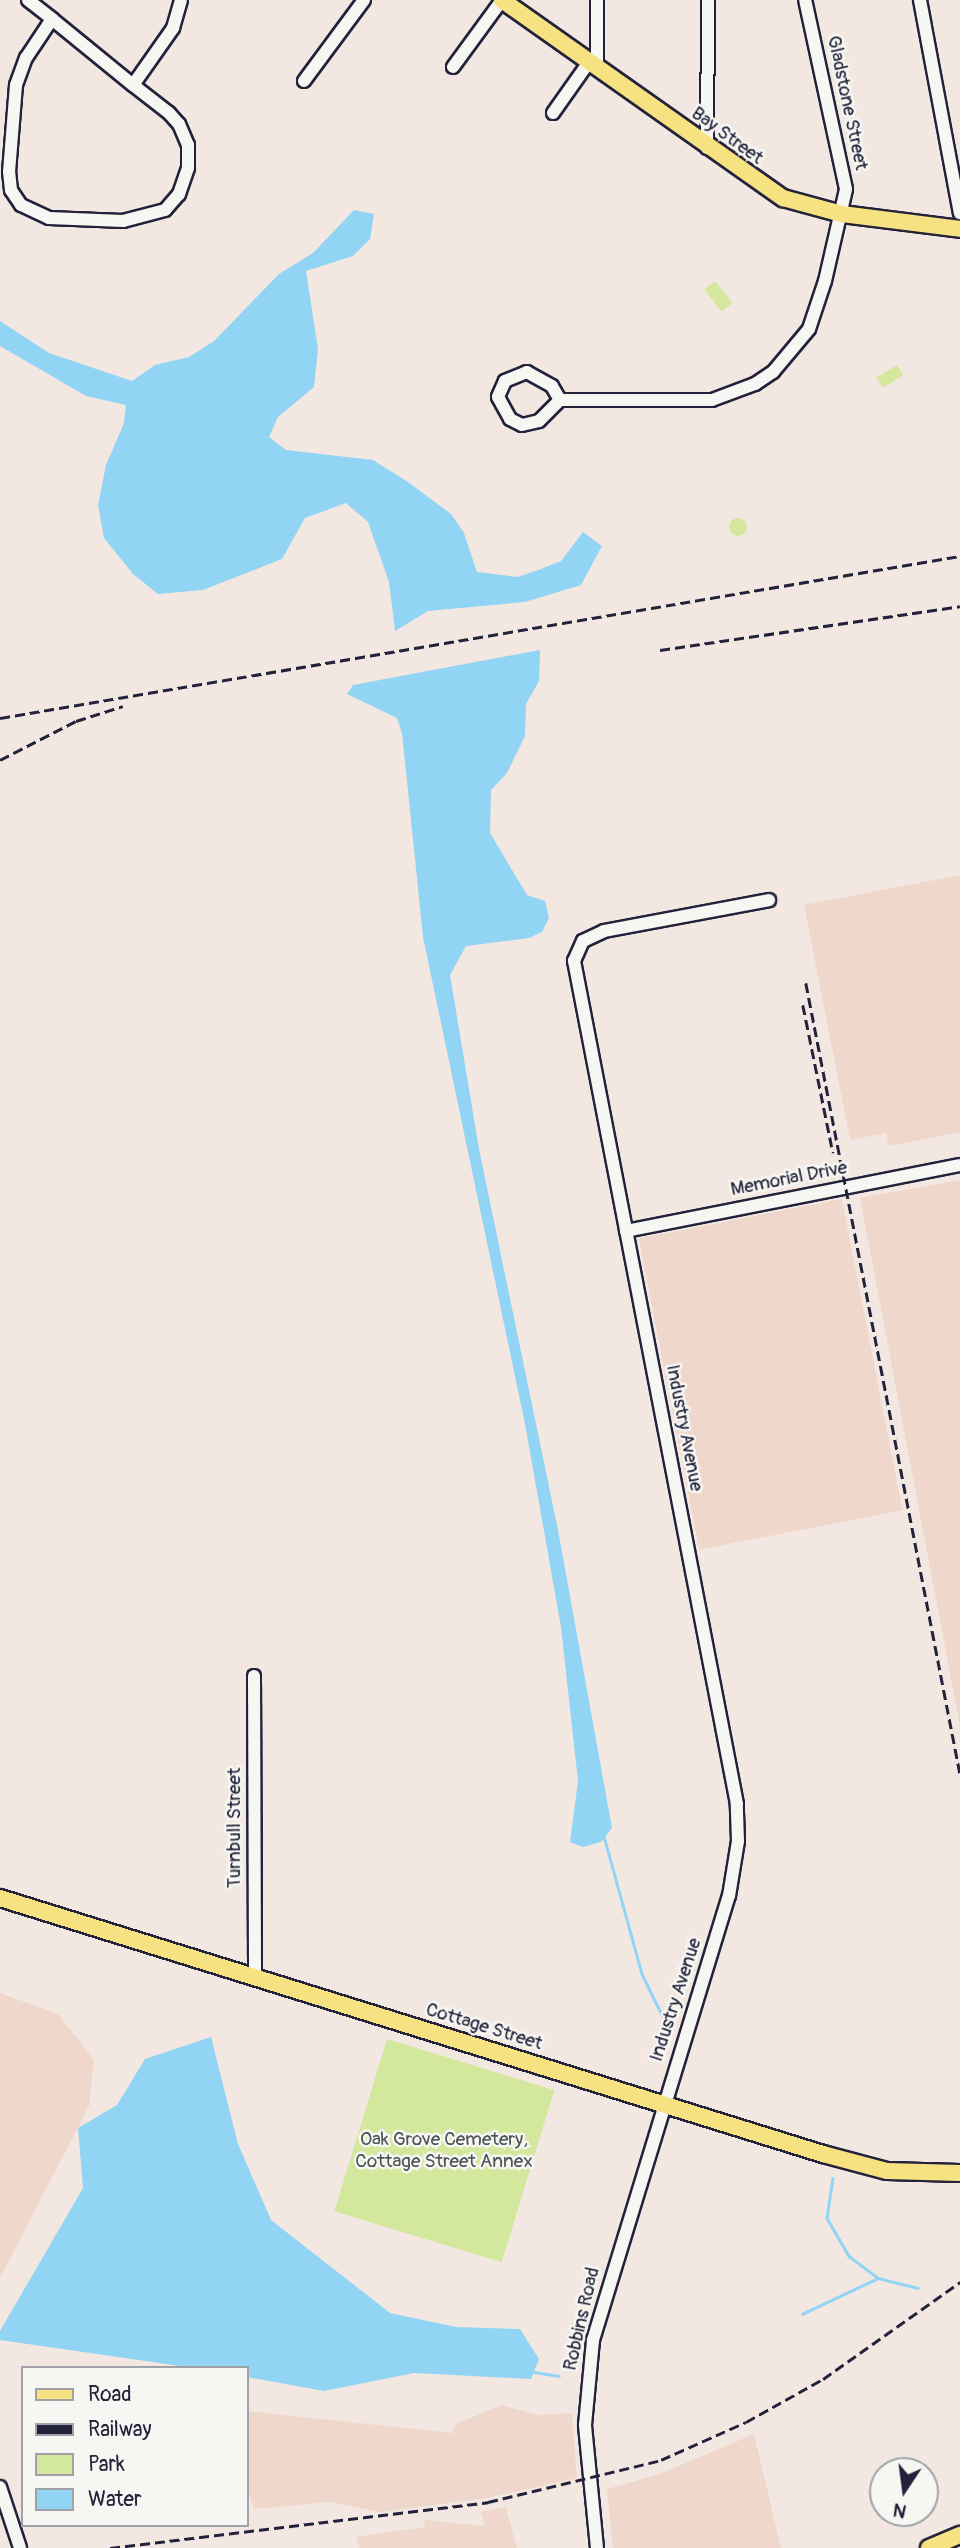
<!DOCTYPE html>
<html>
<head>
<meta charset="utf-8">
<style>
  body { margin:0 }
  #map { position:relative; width:960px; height:2548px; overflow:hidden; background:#f3e8e1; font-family:Pangolin,sans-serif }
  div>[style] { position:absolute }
  .built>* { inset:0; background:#efd7cc; transform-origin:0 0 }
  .green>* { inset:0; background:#d3e89d; transform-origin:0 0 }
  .round { border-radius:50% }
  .water>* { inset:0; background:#92d4f4 }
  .stream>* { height:2.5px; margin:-1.25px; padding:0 1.25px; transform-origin:1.25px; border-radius:1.25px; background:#92d4f4 }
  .roads { filter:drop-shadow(2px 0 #22223b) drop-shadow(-2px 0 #22223b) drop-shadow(0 2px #22223b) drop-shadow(0 -2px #22223b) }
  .minor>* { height:12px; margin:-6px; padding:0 6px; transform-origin:6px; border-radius:6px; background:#f6f6f2 }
  .major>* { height:16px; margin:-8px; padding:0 8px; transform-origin:8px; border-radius:8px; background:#f7e281 }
  .rail>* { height:2.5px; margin-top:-1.25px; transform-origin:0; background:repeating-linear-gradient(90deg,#22223b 0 10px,transparent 0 15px) }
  span { translate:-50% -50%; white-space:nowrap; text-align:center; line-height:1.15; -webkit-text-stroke:5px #f6f6f2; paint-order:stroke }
  .street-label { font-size:19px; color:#22223b }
  .park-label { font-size:19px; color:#4e5454 }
  .legend { position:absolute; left:21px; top:2366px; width:228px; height:161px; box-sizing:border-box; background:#f6f6f2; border:2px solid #a1a1a9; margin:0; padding:9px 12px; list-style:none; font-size:21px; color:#22223b }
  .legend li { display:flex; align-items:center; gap:14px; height:35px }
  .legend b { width:35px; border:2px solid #a1a1a9 }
  .north { position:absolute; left:869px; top:2457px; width:70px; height:70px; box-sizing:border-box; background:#f6f6f2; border:2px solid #a1a1a9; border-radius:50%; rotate:193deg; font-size:19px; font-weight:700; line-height:28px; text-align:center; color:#22223b }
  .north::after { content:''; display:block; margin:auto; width:24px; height:32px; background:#22223b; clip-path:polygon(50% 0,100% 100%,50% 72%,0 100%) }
</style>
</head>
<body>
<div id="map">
  <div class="built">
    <i style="clip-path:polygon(960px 875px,960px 1132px,889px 1146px,886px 1133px,850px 1140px,804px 905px)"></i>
    <i style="clip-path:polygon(960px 1180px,960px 1726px,860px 1198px)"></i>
    <i style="left:842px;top:1199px;width:317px;height:207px;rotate:79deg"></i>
    <i style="clip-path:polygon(0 1993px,58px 2014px,94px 2060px,89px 2106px,0 2278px)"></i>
    <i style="clip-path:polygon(502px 2405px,538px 2415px,572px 2413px,577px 2478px,488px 2498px,381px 2512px,331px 2502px,254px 2509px,247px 2488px,247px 2411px,452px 2433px,456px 2424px)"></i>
    <i style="clip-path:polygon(754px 2434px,781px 2548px,613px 2548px,607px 2489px,660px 2474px)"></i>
    <i style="clip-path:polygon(506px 2507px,517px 2548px,360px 2548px,356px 2537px,425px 2527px,424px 2520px,485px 2526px,481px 2512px)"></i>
  </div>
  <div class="green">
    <i style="left:715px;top:281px;width:28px;height:14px;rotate:51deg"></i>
    <i style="left:897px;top:365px;width:12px;height:24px;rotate:59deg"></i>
    <i class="round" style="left:729px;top:518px;width:18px;height:18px"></i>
    <i style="left:387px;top:2039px;width:175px;height:180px;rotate:17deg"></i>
  </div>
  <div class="water">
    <i style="clip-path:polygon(354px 210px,374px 214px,370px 239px,353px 256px,306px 271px,318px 349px,314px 387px,278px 417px,269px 437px,286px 450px,373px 460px,408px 482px,451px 514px,464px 533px,477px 572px,518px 577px,541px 569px,561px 561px,583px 532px,602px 546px,581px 585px,525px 602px,428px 611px,395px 631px,389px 582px,368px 522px,346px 503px,305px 518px,282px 559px,203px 590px,158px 594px,133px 574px,104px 538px,98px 505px,106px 465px,124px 423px,126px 405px,86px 396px,0 346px,0 321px,49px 353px,132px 381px,155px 365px,189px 357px,214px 341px,279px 274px,313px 253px)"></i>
    <i style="clip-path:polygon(540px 650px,539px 681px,526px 704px,525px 736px,507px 773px,491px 790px,490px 833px,527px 895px,545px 901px,549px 918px,542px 932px,529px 938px,466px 946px,450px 975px,479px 1149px,558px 1530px,612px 1828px,601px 1842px,583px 1847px,570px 1842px,578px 1781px,561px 1627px,525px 1424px,423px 937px,402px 733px,397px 718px,347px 694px,353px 685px)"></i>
    <i style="clip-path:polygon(211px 2037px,238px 2144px,271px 2220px,390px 2313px,456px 2327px,520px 2329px,539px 2359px,531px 2379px,414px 2373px,324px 2391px,247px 2377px,247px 2368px,194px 2368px,0 2340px,0 2331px,83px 2188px,78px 2128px,117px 2105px,145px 2059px)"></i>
  </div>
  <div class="stream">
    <i style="left:604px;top:1836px;width:143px;rotate:74.6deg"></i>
    <i style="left:642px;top:1974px;width:48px;rotate:64deg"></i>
    <i style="left:833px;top:2178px;width:40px;rotate:98.5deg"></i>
    <i style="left:827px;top:2218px;width:44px;rotate:59.9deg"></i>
    <i style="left:849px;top:2256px;width:36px;rotate:37deg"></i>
    <i style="left:878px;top:2278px;width:41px;rotate:14deg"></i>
    <i style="left:802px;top:2314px;width:84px;rotate:-25.3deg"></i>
    <i style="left:534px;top:2372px;width:25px;rotate:9deg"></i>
  </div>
  <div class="roads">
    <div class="minor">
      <i style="left:28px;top:0;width:31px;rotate:38deg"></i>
      <i style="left:52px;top:19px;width:104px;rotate:39.2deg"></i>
      <i style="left:133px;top:85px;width:46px;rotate:37.9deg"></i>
      <i style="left:169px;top:113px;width:15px;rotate:48deg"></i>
      <i style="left:179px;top:124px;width:23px;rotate:67deg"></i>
      <i style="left:188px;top:145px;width:23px;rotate:90deg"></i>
      <i style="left:188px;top:168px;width:28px;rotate:109deg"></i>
      <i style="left:179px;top:194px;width:21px;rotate:131deg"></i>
      <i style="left:165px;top:210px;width:43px;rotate:165.3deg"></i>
      <i style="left:123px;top:221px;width:74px;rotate:-177.7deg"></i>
      <i style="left:49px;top:218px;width:31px;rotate:-155deg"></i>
      <i style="left:21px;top:205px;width:18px;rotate:-124deg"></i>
      <i style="left:11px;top:190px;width:18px;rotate:-96deg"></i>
      <i style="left:9px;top:172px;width:87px;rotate:-85.4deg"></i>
      <i style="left:16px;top:85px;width:29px;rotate:-70deg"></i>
      <i style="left:26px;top:58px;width:47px;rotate:-56.3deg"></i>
      <i style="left:920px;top:0;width:217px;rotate:79.4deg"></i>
      <i style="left:453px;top:67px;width:83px;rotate:-53.8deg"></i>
      <i style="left:597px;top:68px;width:68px;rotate:-90deg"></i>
      <i style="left:304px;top:81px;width:101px;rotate:-53.5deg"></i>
      <i style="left:133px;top:85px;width:70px;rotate:-54.9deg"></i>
      <i style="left:173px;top:28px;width:29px;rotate:-74deg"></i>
      <i style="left:553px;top:113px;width:62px;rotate:-54.8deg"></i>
      <i style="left:707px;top:148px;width:148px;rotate:-89.6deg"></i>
      <i style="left:560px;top:400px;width:16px;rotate:-120deg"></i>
      <i style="left:552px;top:386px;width:29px;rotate:-151deg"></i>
      <i style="left:527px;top:372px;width:24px;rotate:158deg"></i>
      <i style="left:505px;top:381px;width:17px;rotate:114deg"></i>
      <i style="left:498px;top:397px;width:25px;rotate:61deg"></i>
      <i style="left:510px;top:419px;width:13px;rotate:27deg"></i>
      <i style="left:522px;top:425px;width:17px;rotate:-13deg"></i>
      <i style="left:539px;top:421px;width:30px;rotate:-45deg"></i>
      <i style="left:560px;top:400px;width:152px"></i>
      <i style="left:712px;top:400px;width:46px;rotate:-20.4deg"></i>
      <i style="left:755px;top:384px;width:22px;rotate:-34deg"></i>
      <i style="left:773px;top:372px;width:56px;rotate:-50.1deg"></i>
      <i style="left:809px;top:329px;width:51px;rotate:-71.6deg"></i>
      <i style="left:825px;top:281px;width:94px;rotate:-77.1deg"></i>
      <i style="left:846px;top:189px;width:193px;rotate:-102.2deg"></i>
      <i style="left:626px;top:1231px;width:340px;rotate:-11.2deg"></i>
      <i style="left:254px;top:1676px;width:303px;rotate:89.8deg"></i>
      <i style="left:0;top:2487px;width:64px;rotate:71.8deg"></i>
      <i style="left:597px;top:2548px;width:124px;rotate:-95.6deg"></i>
      <i style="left:585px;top:2425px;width:85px;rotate:-84.6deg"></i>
      <i style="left:593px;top:2340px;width:464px;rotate:-73deg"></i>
      <i style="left:729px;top:1896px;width:56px;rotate:-80.7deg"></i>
      <i style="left:738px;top:1841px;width:37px;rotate:-92deg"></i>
      <i style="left:737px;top:1804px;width:859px;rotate:-100.94deg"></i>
      <i style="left:574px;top:961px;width:22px;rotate:-66deg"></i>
      <i style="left:583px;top:941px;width:23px;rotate:-25deg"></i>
      <i style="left:604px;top:931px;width:168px;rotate:-10.6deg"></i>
    </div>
    <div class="major">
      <i style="left:502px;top:0;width:344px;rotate:35.2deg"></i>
      <i style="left:783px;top:198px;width:61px;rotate:15.2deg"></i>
      <i style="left:842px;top:214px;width:119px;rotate:7.2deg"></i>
      <i style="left:0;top:1898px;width:862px;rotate:17.28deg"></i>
      <i style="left:823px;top:2154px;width:66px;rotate:14.9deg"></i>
      <i style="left:887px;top:2171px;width:73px;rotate:1.6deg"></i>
      <i style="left:929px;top:2548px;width:34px;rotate:-23deg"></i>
    </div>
  </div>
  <div class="rail">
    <i style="left:660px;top:650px;width:303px;rotate:-8.3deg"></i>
    <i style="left:0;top:718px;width:974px;rotate:-9.58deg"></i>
    <i style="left:0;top:760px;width:85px;rotate:-27.2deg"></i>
    <i style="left:76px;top:721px;width:49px;rotate:-17.7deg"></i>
    <i style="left:806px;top:983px;width:805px;rotate:78.97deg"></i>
    <i style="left:803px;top:1005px;width:151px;rotate:78.5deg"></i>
    <i style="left:110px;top:2548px;width:381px;rotate:-6.9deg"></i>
    <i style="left:488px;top:2502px;width:178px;rotate:-13.6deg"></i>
    <i style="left:661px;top:2460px;width:93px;rotate:-24.1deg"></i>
    <i style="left:746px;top:2422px;width:88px;rotate:-29.2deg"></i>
    <i style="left:823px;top:2379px;width:168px;rotate:-35.3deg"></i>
  </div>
  <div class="street-label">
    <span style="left:847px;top:103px;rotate:78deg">Gladstone Street</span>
    <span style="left:727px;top:136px;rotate:36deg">Bay Street</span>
    <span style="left:789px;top:1179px;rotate:-11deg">Memorial Drive</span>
    <span style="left:684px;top:1428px;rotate:79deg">Industry Avenue</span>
    <span style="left:235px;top:1828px;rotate:-90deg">Turnbull Street</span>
    <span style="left:676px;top:2000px;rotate:-72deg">Industry Avenue</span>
    <span style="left:484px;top:2027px;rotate:17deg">Cottage Street</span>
    <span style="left:582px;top:2319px;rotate:-77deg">Robbins Road</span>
  </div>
  <div class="park-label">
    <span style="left:444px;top:2151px">Oak Grove Cemetery,<br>Cottage Street Annex</span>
  </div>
  <ul class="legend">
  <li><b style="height:9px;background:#f7e281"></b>Road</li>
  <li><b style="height:9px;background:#22223b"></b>Railway</li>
  <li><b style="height:19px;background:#d3e89d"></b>Park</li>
  <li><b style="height:19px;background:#92d4f4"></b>Water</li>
  </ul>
  <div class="north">N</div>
</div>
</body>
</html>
